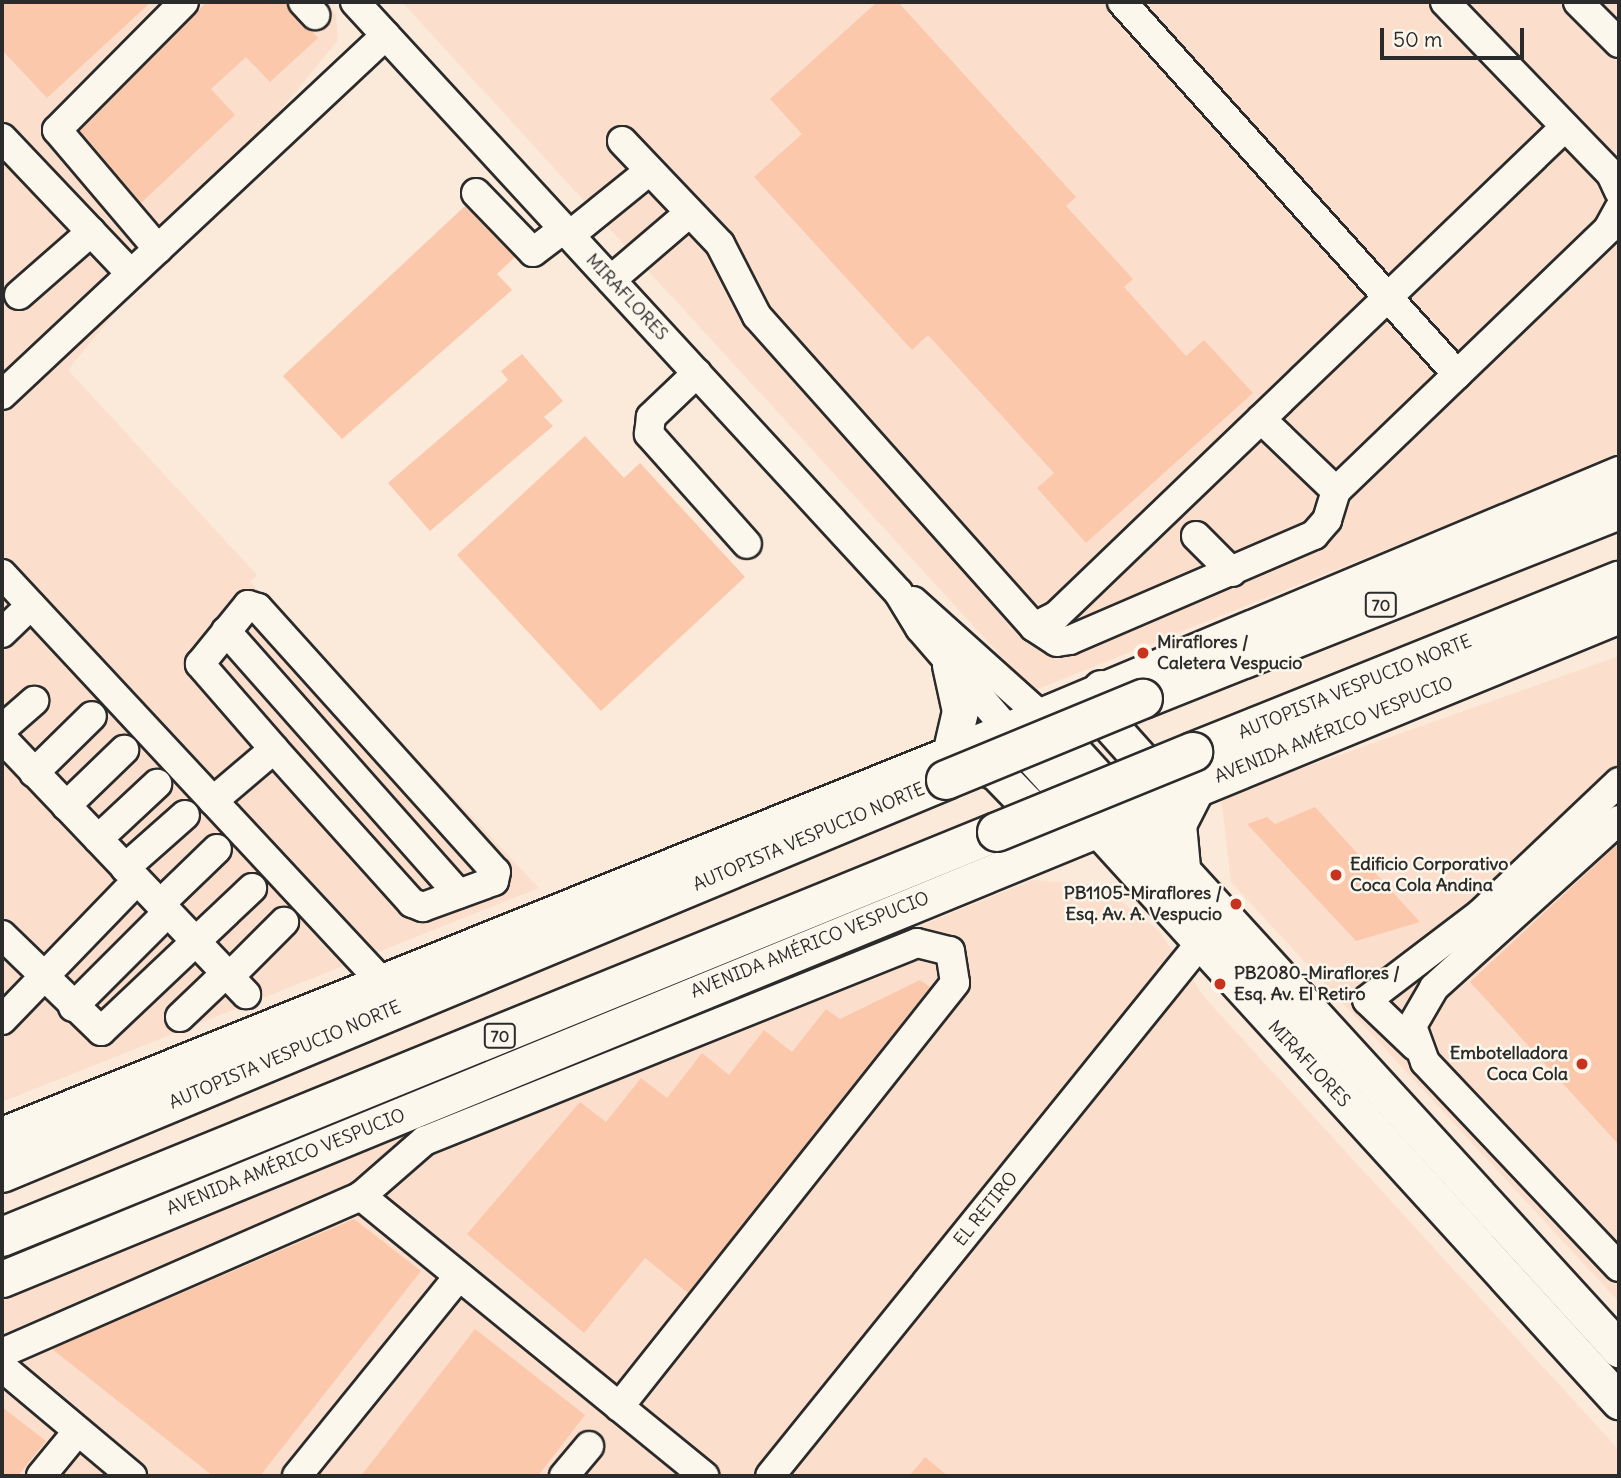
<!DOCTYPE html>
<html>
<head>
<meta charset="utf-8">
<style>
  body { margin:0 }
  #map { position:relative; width:1621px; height:1478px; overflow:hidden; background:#fbe9d9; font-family:Delius,sans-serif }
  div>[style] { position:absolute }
  .built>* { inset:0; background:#fbdfcc }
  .building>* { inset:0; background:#fbc8ac }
  .roads { filter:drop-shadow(2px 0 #2b2b2b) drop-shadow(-2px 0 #2b2b2b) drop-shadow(0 2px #2b2b2b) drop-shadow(0 -2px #2b2b2b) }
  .minor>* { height:28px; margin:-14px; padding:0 14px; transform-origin:14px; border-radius:14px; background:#fbf7ec }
  .major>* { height:35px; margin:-17.5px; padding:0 17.5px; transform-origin:17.5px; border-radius:17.5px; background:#fbf7ec }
  .highway>* { height:38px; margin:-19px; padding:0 19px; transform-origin:19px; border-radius:19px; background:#fbf7ec }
  .bridges { filter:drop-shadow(2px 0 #2b2b2b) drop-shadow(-2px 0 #2b2b2b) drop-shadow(0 2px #2b2b2b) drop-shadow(0 -2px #2b2b2b) }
  .highway-bridge>* { height:38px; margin:-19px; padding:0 19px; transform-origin:19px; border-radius:19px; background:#fbf7ec }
  .dots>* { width:19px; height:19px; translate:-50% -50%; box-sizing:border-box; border:4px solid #fbf7ec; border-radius:50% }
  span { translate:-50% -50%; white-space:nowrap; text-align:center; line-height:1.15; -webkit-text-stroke:5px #fbf7ec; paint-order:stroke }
  .shield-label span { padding:2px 5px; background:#fbf7ec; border:2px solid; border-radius:5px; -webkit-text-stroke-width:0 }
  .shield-label { font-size:16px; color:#2b2b2b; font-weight:700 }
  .street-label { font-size:18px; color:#2b2b2b }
  .poi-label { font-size:18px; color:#2b2b2b; font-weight:700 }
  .left { translate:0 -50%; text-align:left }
  .right { translate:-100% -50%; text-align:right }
  .frame { position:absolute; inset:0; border:4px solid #2b2b2b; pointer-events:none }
  .scale { position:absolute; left:1380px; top:28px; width:144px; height:32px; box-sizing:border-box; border:4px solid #2b2b2b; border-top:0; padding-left:9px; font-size:21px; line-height:24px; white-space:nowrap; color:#2b2b2b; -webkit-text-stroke:5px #fbf7ec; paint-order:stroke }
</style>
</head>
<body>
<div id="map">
  <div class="built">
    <i style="clip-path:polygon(2px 2px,325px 2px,336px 14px,338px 40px,68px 370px,257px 575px,250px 582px,539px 888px,2px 1102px)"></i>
    <i style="clip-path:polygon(402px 2px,1619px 2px,1619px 456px,1033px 691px)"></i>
    <i style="clip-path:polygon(1619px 656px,1619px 1302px,1231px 882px,1221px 797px)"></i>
    <i style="clip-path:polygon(1033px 880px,1100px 885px,1159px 931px,1205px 998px,1619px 1450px,1619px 1476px,2px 1476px,2px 1299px)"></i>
  </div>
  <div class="building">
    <i style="clip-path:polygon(2px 2px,151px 2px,47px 98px,2px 50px)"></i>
    <i style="clip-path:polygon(207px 2px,285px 2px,318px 38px,270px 82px,246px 57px,211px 89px,235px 115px,141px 203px,80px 131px)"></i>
    <i style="clip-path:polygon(877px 2px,898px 2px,1076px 197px,1066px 206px,1133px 279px,1124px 287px,1186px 356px,1204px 340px,1253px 393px,1086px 543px,1037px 488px,1054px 473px,928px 335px,912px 350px,754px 177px,802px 134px,770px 99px)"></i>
    <i style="clip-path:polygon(465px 206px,515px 257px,497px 274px,512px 290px,342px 439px,283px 376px)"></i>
    <i style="clip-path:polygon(522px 354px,563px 401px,544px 417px,553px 426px,430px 531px,388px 483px,508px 380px,501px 371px)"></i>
    <i style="clip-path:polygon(585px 436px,624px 478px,640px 463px,745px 577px,601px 711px,457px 555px)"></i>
    <i style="clip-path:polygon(1315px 807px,1420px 922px,1356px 941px,1247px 824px,1267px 817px,1275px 824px)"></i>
    <i style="clip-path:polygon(1619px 843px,1619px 1145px,1470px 982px)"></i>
    <i style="clip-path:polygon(920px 980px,930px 987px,688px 1293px,645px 1258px,584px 1333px,467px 1234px,580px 1102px,606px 1122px,641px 1078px,667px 1098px,702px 1053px,729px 1075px,764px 1030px,792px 1052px,826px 1009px,840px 1019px)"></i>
    <i style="clip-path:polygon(354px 1219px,421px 1271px,260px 1476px,213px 1476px,52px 1349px)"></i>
    <i style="clip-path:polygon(475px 1329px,585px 1415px,538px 1476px,361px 1476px)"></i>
    <i style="clip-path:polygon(2px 1407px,46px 1441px,18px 1476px,2px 1476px)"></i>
    <i style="clip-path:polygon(925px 1457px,948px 1476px,909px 1476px)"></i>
  </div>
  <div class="roads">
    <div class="minor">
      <i style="left:303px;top:2px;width:18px;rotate:47deg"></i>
      <i style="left:355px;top:2px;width:802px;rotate:47.38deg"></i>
      <i style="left:898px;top:592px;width:42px;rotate:58.6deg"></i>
      <i style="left:920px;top:628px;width:135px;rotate:49.2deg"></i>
      <i style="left:1122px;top:2px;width:501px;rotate:48deg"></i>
      <i style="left:1445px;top:2px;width:239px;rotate:46deg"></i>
      <i style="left:1611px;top:174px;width:19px;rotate:65deg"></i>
      <i style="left:1578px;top:2px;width:58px;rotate:45deg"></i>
      <i style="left:2px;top:138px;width:187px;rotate:46.5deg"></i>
      <i style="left:622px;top:141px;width:142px;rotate:46.4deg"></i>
      <i style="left:720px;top:244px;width:81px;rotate:62.8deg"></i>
      <i style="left:757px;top:316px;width:416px;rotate:48.3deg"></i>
      <i style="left:1034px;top:627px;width:25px;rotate:-27deg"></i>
      <i style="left:1056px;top:616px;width:706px;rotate:-43.85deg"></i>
      <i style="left:476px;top:193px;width:82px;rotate:46deg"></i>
      <i style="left:533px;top:252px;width:39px;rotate:-37deg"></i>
      <i style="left:570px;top:235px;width:102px;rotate:-39deg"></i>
      <i style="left:158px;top:249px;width:156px;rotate:-130.3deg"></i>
      <i style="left:57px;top:130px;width:180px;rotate:-45.2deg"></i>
      <i style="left:611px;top:280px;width:101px;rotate:-40.6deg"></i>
      <i style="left:19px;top:295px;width:96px;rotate:-41.2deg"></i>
      <i style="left:697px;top:373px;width:64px;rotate:136.3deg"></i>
      <i style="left:651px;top:417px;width:17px;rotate:97deg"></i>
      <i style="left:649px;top:434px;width:147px;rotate:48.3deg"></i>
      <i style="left:2px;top:395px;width:526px;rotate:-43.15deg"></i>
      <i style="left:1261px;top:419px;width:104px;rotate:43.8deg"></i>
      <i style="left:1196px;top:536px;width:51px;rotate:45deg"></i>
      <i style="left:2px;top:574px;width:558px;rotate:47.04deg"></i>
      <i style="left:913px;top:601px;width:171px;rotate:41.9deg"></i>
      <i style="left:248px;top:605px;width:10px;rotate:17deg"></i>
      <i style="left:258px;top:608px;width:355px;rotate:48deg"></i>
      <i style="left:496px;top:872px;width:9px;rotate:103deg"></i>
      <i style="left:494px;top:881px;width:76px;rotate:159.9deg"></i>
      <i style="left:423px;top:907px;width:12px;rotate:-160deg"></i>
      <i style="left:412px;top:903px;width:207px;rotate:-131.9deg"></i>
      <i style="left:274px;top:749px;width:113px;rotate:-131deg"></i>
      <i style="left:200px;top:664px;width:76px;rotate:-50.9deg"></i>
      <i style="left:1034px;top:627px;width:27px;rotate:33deg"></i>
      <i style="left:1057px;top:642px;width:13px;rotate:-9deg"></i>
      <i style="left:1070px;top:640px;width:266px;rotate:-23.3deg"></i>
      <i style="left:1314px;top:535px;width:20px;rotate:-49deg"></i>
      <i style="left:1327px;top:520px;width:30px;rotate:-73deg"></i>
      <i style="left:1336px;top:491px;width:378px;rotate:-43.9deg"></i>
      <i style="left:1608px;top:229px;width:23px;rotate:-61deg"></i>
      <i style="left:226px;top:631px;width:351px;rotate:48.5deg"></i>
      <i style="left:2px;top:633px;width:40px;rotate:-44deg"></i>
      <i style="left:2px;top:729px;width:43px;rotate:-41.2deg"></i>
      <i style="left:2px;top:738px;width:354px;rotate:46.4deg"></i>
      <i style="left:34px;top:773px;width:81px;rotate:-44.5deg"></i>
      <i style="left:213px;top:801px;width:80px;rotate:-40.4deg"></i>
      <i style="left:66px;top:806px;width:81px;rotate:-44deg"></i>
      <i style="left:1619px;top:820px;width:250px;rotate:137.8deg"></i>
      <i style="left:1434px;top:988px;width:44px;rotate:120.1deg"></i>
      <i style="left:1412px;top:1026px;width:38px;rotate:70deg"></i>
      <i style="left:1425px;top:1062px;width:282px;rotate:46.6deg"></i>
      <i style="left:98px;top:839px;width:81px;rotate:-43deg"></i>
      <i style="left:125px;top:868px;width:80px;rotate:-41.5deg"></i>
      <i style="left:160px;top:904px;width:79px;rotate:-44deg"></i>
      <i style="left:2px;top:935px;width:138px;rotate:44.1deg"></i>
      <i style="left:101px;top:1031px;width:208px;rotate:-43.4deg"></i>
      <i style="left:229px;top:977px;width:78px;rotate:-45deg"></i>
      <i style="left:73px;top:1007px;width:134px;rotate:-45deg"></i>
      <i style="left:180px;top:1017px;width:64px;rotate:-43.7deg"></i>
      <i style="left:2px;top:1020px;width:194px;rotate:-46deg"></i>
      <i style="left:1415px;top:1046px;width:66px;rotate:-136.2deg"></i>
      <i style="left:1367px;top:1000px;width:143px;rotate:-37.3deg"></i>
      <i style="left:1481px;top:913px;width:190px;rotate:-43.5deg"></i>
      <i style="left:361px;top:1196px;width:443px;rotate:39.2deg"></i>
      <i style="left:2px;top:1353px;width:392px;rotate:-23.6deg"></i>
      <i style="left:361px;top:1196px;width:84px;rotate:-41.1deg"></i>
      <i style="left:424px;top:1141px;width:531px;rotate:-21.88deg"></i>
      <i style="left:917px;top:943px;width:34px;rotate:14deg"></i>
      <i style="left:950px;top:951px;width:32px;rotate:81deg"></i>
      <i style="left:955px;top:983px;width:541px;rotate:128.4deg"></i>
      <i style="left:2px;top:1367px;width:170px;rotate:40deg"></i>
      <i style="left:41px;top:1476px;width:58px;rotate:-50.6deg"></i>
      <i style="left:297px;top:1476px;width:257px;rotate:-51deg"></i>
      <i style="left:564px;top:1476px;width:39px;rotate:-50deg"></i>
      <i style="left:770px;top:1476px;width:688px;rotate:-51.08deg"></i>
    </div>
    <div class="major">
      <i style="left:950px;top:665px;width:47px;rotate:77.7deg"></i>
      <i style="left:960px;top:711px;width:44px;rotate:103.1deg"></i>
      <i style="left:950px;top:754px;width:49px;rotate:21.4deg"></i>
      <i style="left:996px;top:772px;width:45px;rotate:45.9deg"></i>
      <i style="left:1027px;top:804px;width:42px;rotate:67.7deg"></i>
      <i style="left:1101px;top:688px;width:37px;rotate:77deg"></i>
      <i style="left:1109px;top:724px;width:51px;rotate:48.2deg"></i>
      <i style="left:1143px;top:762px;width:60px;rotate:22.7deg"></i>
      <i style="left:1198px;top:785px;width:44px;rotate:117.1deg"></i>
      <i style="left:1178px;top:824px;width:43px;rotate:84.7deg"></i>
      <i style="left:1040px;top:715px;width:859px;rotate:47.6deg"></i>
      <i style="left:1008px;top:730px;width:908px;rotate:47.68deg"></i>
      <i style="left:2px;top:1135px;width:1022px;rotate:-21.9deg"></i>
      <i style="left:950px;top:754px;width:725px;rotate:-22.71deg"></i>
      <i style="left:2px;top:1279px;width:1748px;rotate:-22.32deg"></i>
    </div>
    <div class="highway">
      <i style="left:1143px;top:699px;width:512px;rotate:-21.66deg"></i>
      <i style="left:1193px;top:752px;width:459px;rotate:-21.9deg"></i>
      <i style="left:2px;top:1173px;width:1023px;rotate:-22.6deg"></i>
      <i style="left:2px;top:1237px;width:1074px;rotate:-22.15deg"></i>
    </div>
  </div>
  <div class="bridges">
    <div class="highway-bridge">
      <i style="left:946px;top:780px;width:213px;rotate:-22.4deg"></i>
      <i style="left:997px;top:832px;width:212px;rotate:-22.2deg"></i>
    </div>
  </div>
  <div class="dots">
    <i style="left:1143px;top:653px;background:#c8321e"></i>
    <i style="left:1336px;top:875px;background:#c8321e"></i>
    <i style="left:1236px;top:904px;background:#c8321e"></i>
    <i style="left:1220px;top:984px;background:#c8321e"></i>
    <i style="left:1582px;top:1064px;background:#c8321e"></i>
  </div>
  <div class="shield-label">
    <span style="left:1381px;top:605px">70</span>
    <span style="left:500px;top:1036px">70</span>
  </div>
  <div class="street-label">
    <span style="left:627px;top:297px;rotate:47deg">MIRAFLORES</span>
    <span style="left:1355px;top:687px;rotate:-22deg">AUTOPISTA VESPUCIO NORTE</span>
    <span style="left:1334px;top:730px;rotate:-22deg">AVENIDA AMÉRICO VESPUCIO</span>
    <span style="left:809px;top:837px;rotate:-23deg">AUTOPISTA VESPUCIO NORTE</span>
    <span style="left:810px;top:945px;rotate:-22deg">AVENIDA AMÉRICO VESPUCIO</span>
    <span style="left:285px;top:1055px;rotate:-23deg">AUTOPISTA VESPUCIO NORTE</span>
    <span style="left:1309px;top:1064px;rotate:47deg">MIRAFLORES</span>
    <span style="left:286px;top:1162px;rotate:-22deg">AVENIDA AMÉRICO VESPUCIO</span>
    <span style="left:986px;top:1209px;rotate:-51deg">EL RETIRO</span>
  </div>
  <div class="poi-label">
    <span class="left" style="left:1157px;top:653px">Miraflores /<br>Caletera Vespucio</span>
    <span class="left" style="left:1350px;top:875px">Edificio Corporativo<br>Coca Cola Andina</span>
    <span class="right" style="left:1222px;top:904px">PB1105-Miraflores /<br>Esq. Av. A. Vespucio</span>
    <span class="left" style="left:1234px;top:984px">PB2080-Miraflores /<br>Esq. Av. El Retiro</span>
    <span class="right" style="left:1568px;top:1064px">Embotelladora<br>Coca Cola</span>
  </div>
  <div class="frame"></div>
  <div class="scale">50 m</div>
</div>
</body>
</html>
